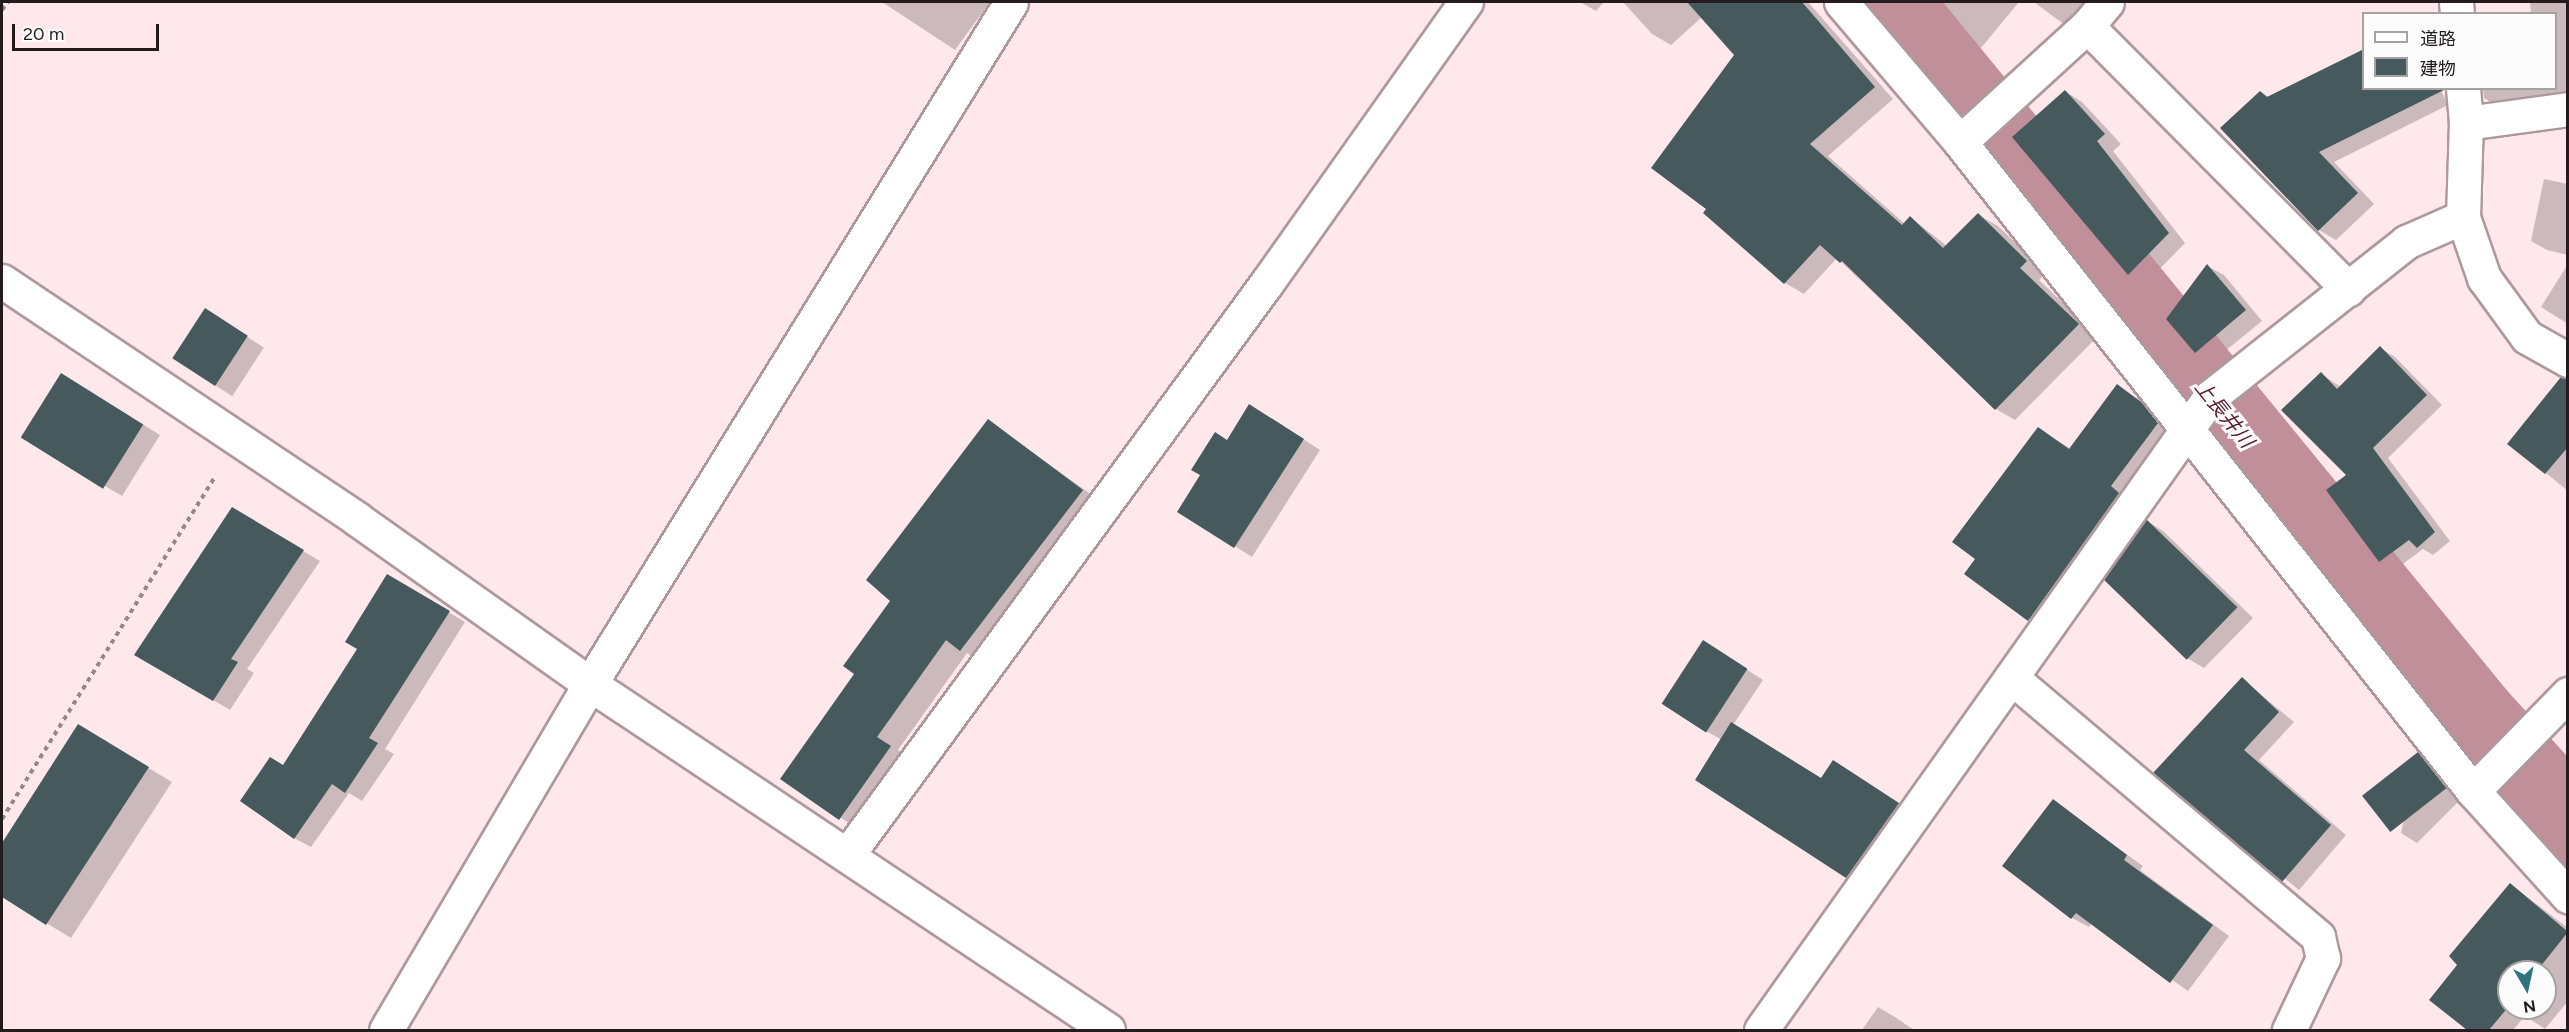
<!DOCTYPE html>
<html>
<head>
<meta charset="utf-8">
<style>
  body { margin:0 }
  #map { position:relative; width:2569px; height:1032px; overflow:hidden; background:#fee8ec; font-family:Figtree,"Noto Sans JP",sans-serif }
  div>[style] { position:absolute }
  .shadow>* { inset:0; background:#0003; transform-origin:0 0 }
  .river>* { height:88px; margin:-44px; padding:0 44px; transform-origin:44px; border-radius:44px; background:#c08f99 }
  .building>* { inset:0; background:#465a5d; transform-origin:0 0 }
  .path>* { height:4px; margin-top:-2px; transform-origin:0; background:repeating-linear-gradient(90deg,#97878a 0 4.5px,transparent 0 9px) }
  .roads { filter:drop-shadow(2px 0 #ad999d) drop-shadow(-2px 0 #ad999d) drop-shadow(0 2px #ad999d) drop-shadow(0 -2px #ad999d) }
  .minor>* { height:33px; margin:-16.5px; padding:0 16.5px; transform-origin:16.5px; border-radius:16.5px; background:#fff }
  .tertiary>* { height:33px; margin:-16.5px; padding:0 16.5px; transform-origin:16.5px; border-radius:16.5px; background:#fff }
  span { translate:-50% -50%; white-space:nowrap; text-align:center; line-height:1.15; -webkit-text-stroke:6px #fcfcfc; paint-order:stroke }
  .water-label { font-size:20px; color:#561a2c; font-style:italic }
  .frame { position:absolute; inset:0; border:3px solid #231b1d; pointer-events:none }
  .legend { position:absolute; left:2362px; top:12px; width:195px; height:78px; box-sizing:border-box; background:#fcfcfc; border:2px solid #a5a2a3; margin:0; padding:8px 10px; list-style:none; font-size:18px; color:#231b1d }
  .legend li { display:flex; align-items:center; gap:12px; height:30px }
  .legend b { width:30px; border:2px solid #a5a2a3 }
  .north { position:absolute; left:2497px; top:960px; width:60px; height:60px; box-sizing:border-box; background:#fcfcfc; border:2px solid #a5a2a3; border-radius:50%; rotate:171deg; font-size:16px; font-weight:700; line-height:24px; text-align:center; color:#231b1d }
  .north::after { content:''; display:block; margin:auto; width:21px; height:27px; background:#2d747f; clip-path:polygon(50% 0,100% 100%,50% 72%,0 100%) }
  .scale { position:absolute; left:12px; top:24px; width:147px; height:27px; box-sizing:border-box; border:3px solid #231b1d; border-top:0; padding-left:8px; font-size:18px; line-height:21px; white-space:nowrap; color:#231b1d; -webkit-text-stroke:4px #fcfcfc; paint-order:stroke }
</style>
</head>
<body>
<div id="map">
  <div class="shadow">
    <i style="clip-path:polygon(882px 2px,990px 2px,955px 50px)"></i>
    <i style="clip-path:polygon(1580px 2px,1604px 2px,1596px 11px)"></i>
    <i style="clip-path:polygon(1623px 2px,1808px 2px,1893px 99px,1828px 156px,1905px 224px,1911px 218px,1947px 246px,1978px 215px,1998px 226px,2046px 273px,2039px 280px,2098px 336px,2015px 420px,1996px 409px,1837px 258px,1804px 294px,1785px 283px,1705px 213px,1736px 55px,1702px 17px,1671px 45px,1652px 34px)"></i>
    <i style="clip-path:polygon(1918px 2px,2019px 2px,1981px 48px)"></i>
    <i style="clip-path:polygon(2034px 2px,2114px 2px,2081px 37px)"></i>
    <i style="clip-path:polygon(2530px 2px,2568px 2px,2568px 104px,2504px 110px,2484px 98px,2483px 88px,2556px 88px,2556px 14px,2531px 14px)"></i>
    <i style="clip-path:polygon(2364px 88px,2440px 88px,2448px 105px,2334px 162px,2374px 204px,2336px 240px,2319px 230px,2261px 92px,2270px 98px)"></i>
    <i style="clip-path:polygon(2066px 92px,2082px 102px,2121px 144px,2113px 151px,2185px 243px,2146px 283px,2129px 273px)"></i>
    <i style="clip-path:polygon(2544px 179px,2568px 184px,2568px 255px,2547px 250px,2531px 241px)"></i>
    <i style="clip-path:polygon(2568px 264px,2568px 324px,2541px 307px)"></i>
    <i style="clip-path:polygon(2207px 266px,2224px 275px,2262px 321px,2213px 361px,2196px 352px)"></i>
    <i style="left:206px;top:310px;width:69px;height:58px;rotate:33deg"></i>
    <i style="clip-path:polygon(2380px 348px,2395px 357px,2442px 405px,2388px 458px,2450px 541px,2433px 555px,2423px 549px,2396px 569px,2380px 560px,2348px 476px,2321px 374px,2341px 387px)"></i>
    <i style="clip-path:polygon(79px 385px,160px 435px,122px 496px,22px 437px)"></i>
    <i style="clip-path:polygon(2118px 386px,2165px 417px,2181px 437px,2053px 634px,1966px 574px,1977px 559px,2039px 429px,2071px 449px)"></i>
    <i style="clip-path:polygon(2568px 402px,2568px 491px,2509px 443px)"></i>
    <i style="clip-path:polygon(1266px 415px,1320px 450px,1252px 557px,1179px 511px,1227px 441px)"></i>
    <i style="clip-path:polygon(989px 421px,1103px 503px,983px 662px,967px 653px,898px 750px,911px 759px,861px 831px,782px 779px,856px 674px)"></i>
    <i style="clip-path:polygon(249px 519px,320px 561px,247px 669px,254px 673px,230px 710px,136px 654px)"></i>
    <i style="clip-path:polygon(2147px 521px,2163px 531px,2253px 618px,2204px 668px,2187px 658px)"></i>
    <i style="clip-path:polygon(387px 576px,465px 622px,385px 749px,394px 754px,362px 801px,349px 793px,311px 847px,294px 838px,284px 767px,359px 649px)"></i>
    <i style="clip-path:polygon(1704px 642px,1763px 680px,1733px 725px,1822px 779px,1850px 771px,1914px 814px,1864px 886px,1847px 876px,1722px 740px,1706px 731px)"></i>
    <i style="clip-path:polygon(2242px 679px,2294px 722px,2259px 760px,2346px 835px,2299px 890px,2155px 773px)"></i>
    <i style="clip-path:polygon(78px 726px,172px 782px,71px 938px,2px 896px,2px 846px)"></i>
    <i style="clip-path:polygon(2418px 754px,2435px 763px,2462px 798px,2417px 843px,2401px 833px)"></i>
    <i style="clip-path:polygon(2053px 801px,2143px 866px,2140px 870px,2229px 936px,2188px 991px,2092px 923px,2089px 927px,2072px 918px,2004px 866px)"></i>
    <i style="clip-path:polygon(evenodd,2510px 884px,2568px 928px,2568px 1001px,2545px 1029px,2525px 1016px,2513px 1030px,2470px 1030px,2431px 1000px,2459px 964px,2510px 884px,2509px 972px,2545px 972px,2545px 1008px,2509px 1008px,2509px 972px)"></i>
    <i style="clip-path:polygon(1878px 1007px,1895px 1017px,1914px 1030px,1862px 1030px)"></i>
  </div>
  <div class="river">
    <i style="left:1886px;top:2px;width:931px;rotate:50.67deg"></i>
    <i style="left:2476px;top:722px;width:136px;rotate:47.4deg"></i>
  </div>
  <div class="building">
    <i style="clip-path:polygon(1687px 2px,1802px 2px,1875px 87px,1810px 144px,1902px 225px,1910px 216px,1943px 248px,1978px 213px,2027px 261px,2020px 268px,2079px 324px,1995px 410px,1842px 261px,1840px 263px,1820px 245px,1784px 284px,1703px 213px,1706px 209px,1651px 168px,1734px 55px)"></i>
    <i style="clip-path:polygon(2364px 49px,2364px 88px,2444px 90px,2319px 152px,2358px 193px,2318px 231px,2220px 128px,2260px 91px,2267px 97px)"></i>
    <i style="clip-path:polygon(2065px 90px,2105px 134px,2097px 141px,2169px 233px,2128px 275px,2012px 137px)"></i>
    <i style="clip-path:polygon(2207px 264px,2246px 310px,2195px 353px,2166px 319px)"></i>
    <i style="left:205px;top:308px;width:51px;height:60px;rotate:33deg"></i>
    <i style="clip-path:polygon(2380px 346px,2427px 395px,2373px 448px,2435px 532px,2417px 548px,2409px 540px,2379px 562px,2326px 490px,2346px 475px,2281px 410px,2321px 372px,2337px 389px)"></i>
    <i style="left:61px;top:373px;width:97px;height:76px;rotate:32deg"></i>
    <i style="clip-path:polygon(2561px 377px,2568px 379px,2568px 447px,2545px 474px,2507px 444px)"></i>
    <i style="clip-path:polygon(2117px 384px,2141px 402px,2158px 423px,2111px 486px,2119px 493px,2028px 621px,1964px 574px,1975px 559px,1952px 542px,2038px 427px,2069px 449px)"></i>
    <i style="clip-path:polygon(1249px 404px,1304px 439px,1234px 548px,1177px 512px,1200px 475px,1191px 470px,1215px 432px,1227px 440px)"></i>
    <i style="clip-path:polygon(988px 419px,1083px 490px,960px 651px,946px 640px,877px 737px,891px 746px,839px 820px,780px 779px,854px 674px,843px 666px,890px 601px,866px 580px)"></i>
    <i style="clip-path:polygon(232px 507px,304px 550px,231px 659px,238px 662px,213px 701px,134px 655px)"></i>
    <i style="left:2146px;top:519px;width:127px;height:73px;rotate:44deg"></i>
    <i style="clip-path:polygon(387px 574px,450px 611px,369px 738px,378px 743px,345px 793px,332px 784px,294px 839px,240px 801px,270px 757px,283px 765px,357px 649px,345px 642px)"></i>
    <i style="left:1703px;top:640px;width:53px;height:76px;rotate:33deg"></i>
    <i style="clip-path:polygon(2242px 677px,2279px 712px,2244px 750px,2331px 825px,2282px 882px,2153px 773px)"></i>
    <i style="clip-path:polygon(1731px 722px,1821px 778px,1833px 760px,1899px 803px,1846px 878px,1695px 780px)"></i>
    <i style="clip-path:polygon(78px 724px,149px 767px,46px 925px,2px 897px,2px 843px)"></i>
    <i style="left:2418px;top:752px;width:46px;height:71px;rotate:52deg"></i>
    <i style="clip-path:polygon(2053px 799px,2127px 855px,2124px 860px,2213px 925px,2170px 983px,2076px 913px,2071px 919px,2002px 866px)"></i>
    <i style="clip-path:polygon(2510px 883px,2568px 932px,2536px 972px,2509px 972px,2509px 1006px,2489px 1030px,2467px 1030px,2429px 1000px,2457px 965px,2449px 956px)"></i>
  </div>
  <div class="path">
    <i style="left:2px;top:10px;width:10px;rotate:-53deg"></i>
    <i style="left:2px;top:819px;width:405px;rotate:-58.1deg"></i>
  </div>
  <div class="roads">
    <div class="minor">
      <i style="left:2456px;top:2px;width:12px;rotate:85deg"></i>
      <i style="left:2087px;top:26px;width:371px;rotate:45.2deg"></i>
      <i style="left:2463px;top:88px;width:35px;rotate:85deg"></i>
      <i style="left:1960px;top:142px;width:172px;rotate:-42.4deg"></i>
      <i style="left:2087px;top:26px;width:31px;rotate:-50deg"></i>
      <i style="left:2463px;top:217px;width:65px;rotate:71deg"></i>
      <i style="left:2484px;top:278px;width:73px;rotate:53.9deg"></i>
      <i style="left:2527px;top:337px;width:47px;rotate:29.3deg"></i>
      <i style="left:2px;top:281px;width:427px;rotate:33.8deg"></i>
      <i style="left:357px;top:519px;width:286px;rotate:35.3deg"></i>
      <i style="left:590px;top:684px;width:623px;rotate:33.74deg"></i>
      <i style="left:2012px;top:678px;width:401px;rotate:40.2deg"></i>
      <i style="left:2318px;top:937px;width:22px;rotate:77deg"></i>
      <i style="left:2323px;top:958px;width:80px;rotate:115.3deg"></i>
      <i style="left:2473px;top:791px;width:136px;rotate:-45.6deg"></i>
      <i style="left:848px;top:854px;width:707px;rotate:-53.75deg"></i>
      <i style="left:1266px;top:284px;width:346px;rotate:-54.7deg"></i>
      <i style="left:1761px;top:1030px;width:776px;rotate:-54.65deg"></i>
      <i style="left:2210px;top:397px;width:250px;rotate:-38.3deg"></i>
      <i style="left:2406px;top:242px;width:62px;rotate:-23.7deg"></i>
      <i style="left:2463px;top:217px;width:94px;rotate:-88.2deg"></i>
      <i style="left:2466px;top:123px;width:103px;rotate:-7.8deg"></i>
    </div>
    <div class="tertiary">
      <i style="left:1841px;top:2px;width:184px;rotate:49.6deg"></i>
      <i style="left:1960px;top:142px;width:827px;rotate:51.68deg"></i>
      <i style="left:2473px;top:791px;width:142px;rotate:47.9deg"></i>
      <i style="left:386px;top:1030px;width:402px;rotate:-59.5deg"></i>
      <i style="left:590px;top:684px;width:801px;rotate:-58.31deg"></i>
    </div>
  </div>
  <div class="water-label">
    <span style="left:2224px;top:414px;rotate:51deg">上長井川</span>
  </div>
  <div class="frame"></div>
  <ul class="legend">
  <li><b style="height:8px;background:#fff"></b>道路</li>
  <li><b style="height:16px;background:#465a5d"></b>建物</li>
  </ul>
  <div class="north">N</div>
  <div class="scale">20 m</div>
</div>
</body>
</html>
